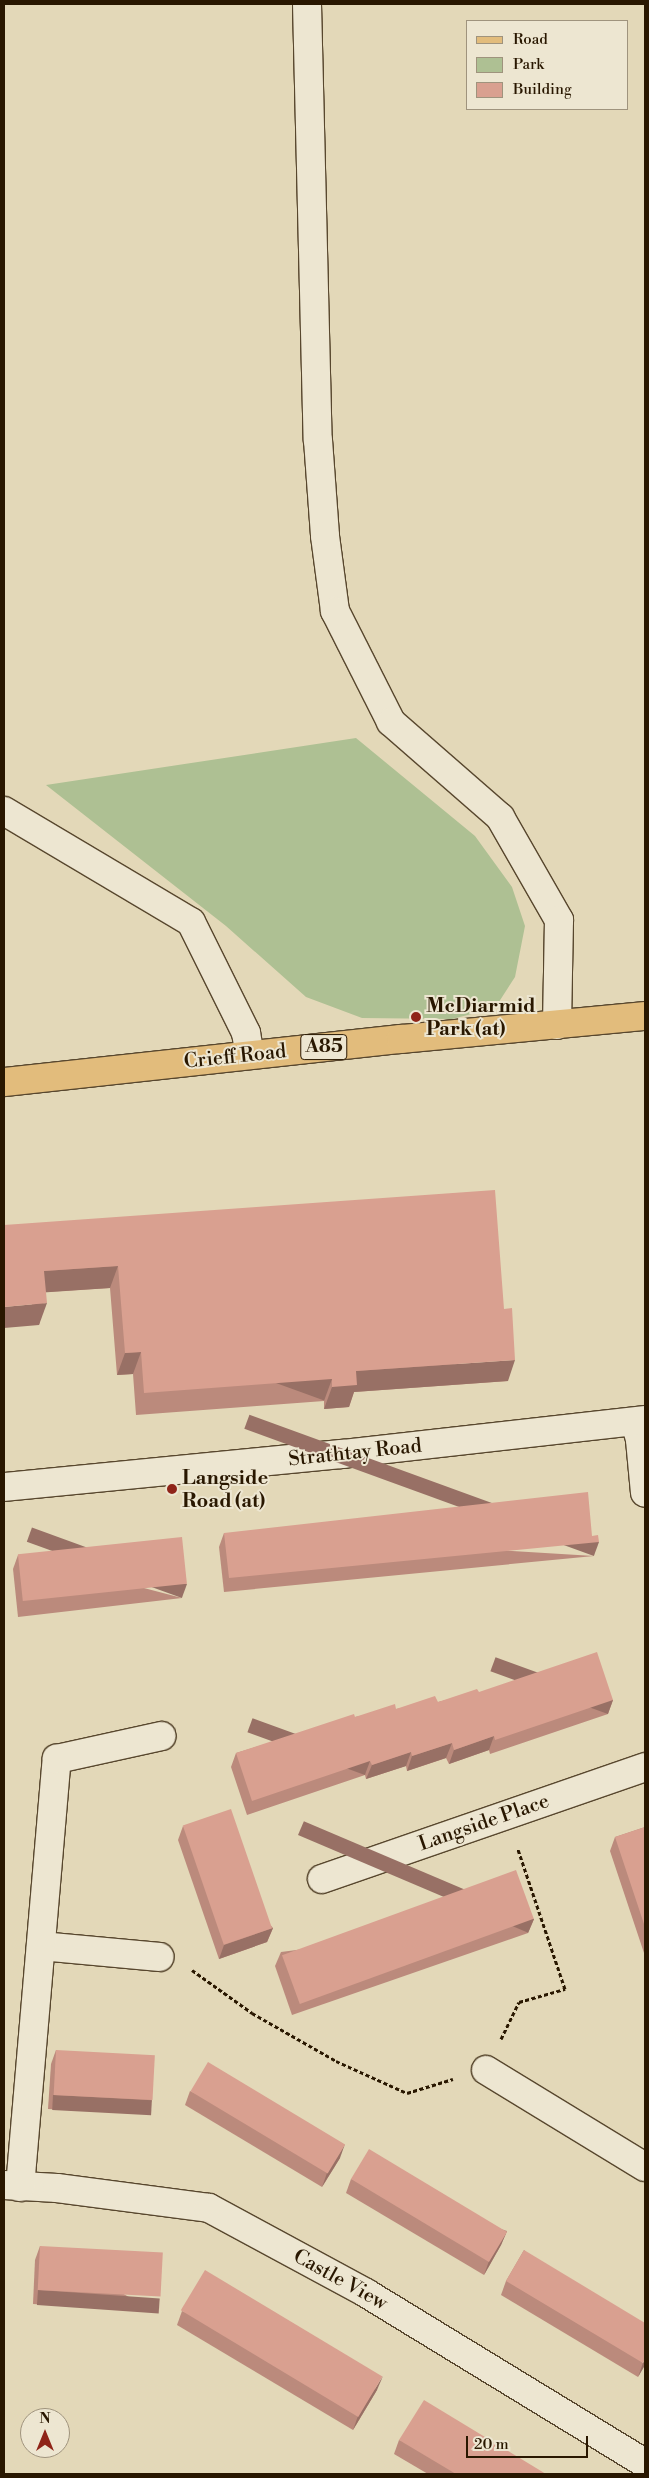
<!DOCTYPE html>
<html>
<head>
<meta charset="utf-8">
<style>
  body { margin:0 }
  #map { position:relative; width:649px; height:2478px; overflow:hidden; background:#e3d8b8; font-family:"Libre Bodoni",serif }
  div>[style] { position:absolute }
  .green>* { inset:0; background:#aec093 }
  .path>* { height:3px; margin-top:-1.5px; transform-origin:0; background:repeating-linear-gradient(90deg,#291700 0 4px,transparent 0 6.5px) }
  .roads { filter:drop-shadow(1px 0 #58472e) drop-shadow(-1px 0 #58472e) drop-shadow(0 1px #58472e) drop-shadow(0 -1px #58472e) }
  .minor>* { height:28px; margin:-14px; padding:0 14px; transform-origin:14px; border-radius:14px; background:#ede6d1 }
  .major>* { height:28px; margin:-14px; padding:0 14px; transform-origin:14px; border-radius:14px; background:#e2bc7c }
  .wall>* { inset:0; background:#bb8a7c }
  .shaded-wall>* { inset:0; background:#987065; transform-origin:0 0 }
  .building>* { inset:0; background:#d9a090; transform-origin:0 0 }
  .dots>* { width:14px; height:14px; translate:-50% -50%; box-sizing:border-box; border:2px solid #ede6d1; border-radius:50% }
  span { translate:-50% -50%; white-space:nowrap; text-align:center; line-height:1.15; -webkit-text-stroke:4px #ede6d1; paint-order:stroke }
  .shield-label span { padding:1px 4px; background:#ede6d1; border:1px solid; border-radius:4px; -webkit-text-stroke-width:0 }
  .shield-label { font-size:19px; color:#291700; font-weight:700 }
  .poi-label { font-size:20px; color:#291700; font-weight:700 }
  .left { translate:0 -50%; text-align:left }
  .street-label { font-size:20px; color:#291700 }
  .frame { position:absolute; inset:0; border:5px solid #291700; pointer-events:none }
  .legend { position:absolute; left:466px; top:20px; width:162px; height:90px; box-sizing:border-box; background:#ede6d1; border:1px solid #9f937d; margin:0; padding:6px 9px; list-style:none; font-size:15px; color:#291700 }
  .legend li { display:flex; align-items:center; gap:10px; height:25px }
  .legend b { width:25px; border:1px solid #9f937d }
  .north { position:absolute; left:20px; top:2408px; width:50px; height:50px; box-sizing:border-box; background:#ede6d1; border:1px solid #9f937d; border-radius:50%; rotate:0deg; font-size:14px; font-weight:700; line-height:20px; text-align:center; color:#291700 }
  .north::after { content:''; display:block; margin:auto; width:18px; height:22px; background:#8f2418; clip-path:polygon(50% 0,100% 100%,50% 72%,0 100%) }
  .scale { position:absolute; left:466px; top:2436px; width:122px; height:22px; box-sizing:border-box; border:2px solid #291700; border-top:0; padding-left:6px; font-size:15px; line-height:18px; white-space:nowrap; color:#291700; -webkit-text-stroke:4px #ede6d1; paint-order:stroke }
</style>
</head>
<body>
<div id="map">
  <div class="green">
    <i style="clip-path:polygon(356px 738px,475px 836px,512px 887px,525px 926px,515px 977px,495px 1008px,452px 1019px,362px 1018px,306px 997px,226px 926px,46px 785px)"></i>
  </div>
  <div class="path">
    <i style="left:192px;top:1970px;width:74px;rotate:35.6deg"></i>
    <i style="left:252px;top:2013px;width:97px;rotate:29.7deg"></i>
    <i style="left:336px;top:2061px;width:78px;rotate:24.3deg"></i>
    <i style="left:407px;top:2093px;width:48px;rotate:-16.9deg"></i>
    <i style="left:501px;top:2039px;width:41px;rotate:-64.1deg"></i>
    <i style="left:519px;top:2002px;width:48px;rotate:-15.8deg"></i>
    <i style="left:565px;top:1989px;width:148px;rotate:-108.6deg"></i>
  </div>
  <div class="roads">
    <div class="minor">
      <i style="left:307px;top:4px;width:436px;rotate:88.6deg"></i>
      <i style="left:318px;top:440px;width:96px;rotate:85.8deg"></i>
      <i style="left:325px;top:536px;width:76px;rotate:82.4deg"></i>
      <i style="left:335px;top:611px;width:124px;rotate:63.2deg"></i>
      <i style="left:391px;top:722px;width:145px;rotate:41.1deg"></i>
      <i style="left:500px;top:817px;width:119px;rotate:60.2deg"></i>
      <i style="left:559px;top:920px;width:105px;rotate:91.1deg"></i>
      <i style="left:4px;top:811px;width:217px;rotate:30.7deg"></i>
      <i style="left:191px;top:922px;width:124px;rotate:63.6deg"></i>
      <i style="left:246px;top:1033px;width:22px;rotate:80deg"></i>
      <i style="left:635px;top:1422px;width:19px;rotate:74deg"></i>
      <i style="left:640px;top:1440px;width:53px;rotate:84.6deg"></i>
      <i style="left:4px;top:1487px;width:340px;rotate:-5.6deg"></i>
      <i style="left:342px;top:1454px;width:305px;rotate:-6.4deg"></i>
      <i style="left:322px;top:1879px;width:342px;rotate:-19.1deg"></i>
      <i style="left:41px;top:1946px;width:119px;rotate:5.3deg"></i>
      <i style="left:486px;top:2070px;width:186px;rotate:31.4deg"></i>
      <i style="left:4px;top:2185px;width:53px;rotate:3.2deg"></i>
      <i style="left:57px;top:2188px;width:153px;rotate:7.5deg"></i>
      <i style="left:209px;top:2208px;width:179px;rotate:28.4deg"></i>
      <i style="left:366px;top:2293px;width:327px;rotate:31.4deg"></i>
      <i style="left:20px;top:2187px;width:430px;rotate:-85.1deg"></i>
      <i style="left:57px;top:1759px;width:107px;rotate:-12.4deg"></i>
    </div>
    <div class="major">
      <i style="left:4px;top:1082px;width:399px;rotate:-6.2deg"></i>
      <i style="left:401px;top:1039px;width:245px;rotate:-5.4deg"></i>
    </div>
  </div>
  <div class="wall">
    <i style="clip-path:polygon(645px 1215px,645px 1228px,644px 1218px)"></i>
    <i style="clip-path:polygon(4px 1225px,508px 1381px,354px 1392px,349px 1407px,324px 1409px,324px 1401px,136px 1415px,133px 1374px,117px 1375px,110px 1288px,46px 1292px,39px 1325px)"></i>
    <i style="clip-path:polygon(224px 1533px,594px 1556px,224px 1592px,219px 1547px)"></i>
    <i style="clip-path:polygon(18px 1555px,182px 1598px,18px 1617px,13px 1569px)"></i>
    <i style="clip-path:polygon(479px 1692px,613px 1700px,608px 1714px,490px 1754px,489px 1750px,449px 1764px,446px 1758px,407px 1771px,406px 1766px,366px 1779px,365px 1775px,247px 1815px,231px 1767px,236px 1753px,355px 1717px,396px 1709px,438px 1702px)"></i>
    <i style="clip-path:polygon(183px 1826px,273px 1928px,267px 1942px,219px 1959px,178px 1840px)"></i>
    <i style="clip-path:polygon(645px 1827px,645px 1956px,610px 1851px,615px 1837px)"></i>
    <i style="clip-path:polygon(534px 1919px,528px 1933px,292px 2015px,275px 1966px,281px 1952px)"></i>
    <i style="clip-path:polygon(56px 2050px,152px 2100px,147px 2114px,48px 2109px,51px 2064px)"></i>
    <i style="clip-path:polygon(190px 2091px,340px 2158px,322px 2187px,185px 2105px)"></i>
    <i style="clip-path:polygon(351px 2179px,507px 2231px,501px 2245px,484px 2275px,346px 2193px)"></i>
    <i style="clip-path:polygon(40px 2246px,155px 2312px,33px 2304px,35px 2260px)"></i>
    <i style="clip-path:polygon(524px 2250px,645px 2365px,638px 2377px,501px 2295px,506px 2281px)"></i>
    <i style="clip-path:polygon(182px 2311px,377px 2390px,353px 2430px,177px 2325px)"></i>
    <i style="clip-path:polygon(399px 2440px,546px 2474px,428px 2474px,394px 2454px)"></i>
  </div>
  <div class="shaded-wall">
    <i style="clip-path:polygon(118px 1266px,110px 1288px,36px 1293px,44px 1271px)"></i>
    <i style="clip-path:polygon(47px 1303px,39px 1325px,4px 1328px,4px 1307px)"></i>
    <i style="clip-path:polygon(141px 1352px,133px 1374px,117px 1375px,125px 1353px)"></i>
    <i style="clip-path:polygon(515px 1360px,508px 1381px,354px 1392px,349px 1407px,324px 1409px,332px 1387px,356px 1371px)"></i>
    <i style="left:332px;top:1379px;width:23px;height:189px;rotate:110deg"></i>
    <i style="left:599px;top:1542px;width:15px;height:372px;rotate:110deg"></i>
    <i style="left:187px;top:1584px;width:15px;height:165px;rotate:110deg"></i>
    <i style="left:613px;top:1700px;width:15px;height:125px;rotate:110deg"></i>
    <i style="clip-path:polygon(494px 1736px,489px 1750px,449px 1764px,454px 1750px)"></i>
    <i style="clip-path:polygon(452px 1743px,446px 1758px,407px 1771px,412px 1756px)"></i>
    <i style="clip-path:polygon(411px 1752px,406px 1766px,366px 1779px,372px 1765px)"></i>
    <i style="left:370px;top:1761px;width:15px;height:125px;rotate:110deg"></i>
    <i style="left:534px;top:1919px;width:15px;height:250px;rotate:113deg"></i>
    <i style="clip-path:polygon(273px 1928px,267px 1942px,219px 1959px,224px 1945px)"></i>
    <i style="left:53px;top:2095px;width:99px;height:15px;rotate:3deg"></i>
    <i style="clip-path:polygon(345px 2144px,340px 2158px,322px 2187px,327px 2173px)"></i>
    <i style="clip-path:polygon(507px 2231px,501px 2245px,484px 2275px,489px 2261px)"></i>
    <i style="left:38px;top:2290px;width:122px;height:15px;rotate:4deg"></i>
    <i style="clip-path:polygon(645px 2359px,645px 2365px,638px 2377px,643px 2363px)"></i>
    <i style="clip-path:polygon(383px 2376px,377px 2390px,353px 2430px,358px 2416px)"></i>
  </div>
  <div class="building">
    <i style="clip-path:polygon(495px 1190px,504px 1309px,512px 1308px,515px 1360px,356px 1371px,357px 1385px,332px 1387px,332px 1379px,144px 1393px,141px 1352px,125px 1353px,118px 1266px,44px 1271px,47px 1303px,4px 1307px,4px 1225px)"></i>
    <i style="clip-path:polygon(588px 1492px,592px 1536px,598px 1535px,599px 1542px,229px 1578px,224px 1533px)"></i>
    <i style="left:182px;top:1537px;width:47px;height:165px;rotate:84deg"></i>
    <i style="clip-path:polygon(597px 1652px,613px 1700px,495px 1740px,494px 1736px,454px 1750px,452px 1743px,412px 1756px,411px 1752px,372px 1765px,370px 1761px,252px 1801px,236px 1753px,354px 1714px,355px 1717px,395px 1704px,396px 1709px,435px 1696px,438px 1702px,477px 1689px,479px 1692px)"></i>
    <i style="left:231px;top:1809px;width:126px;height:51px;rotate:71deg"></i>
    <i style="clip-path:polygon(645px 1827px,645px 1927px,615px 1837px)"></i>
    <i style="left:516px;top:1870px;width:52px;height:249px;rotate:70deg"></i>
    <i style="left:56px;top:2050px;width:99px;height:45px;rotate:3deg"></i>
    <i style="left:208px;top:2062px;width:160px;height:34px;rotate:31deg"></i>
    <i style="left:369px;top:2149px;width:161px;height:35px;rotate:31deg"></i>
    <i style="left:40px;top:2246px;width:123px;height:44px;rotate:3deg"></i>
    <i style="clip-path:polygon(524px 2250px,645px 2323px,645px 2359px,643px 2363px,506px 2281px)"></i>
    <i style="left:205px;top:2270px;width:207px;height:47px;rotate:31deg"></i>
    <i style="clip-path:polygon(424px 2400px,546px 2474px,456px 2474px,399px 2440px)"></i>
  </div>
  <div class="dots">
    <i style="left:416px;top:1017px;background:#8f2418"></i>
    <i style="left:172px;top:1489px;background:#8f2418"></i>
  </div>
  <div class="shield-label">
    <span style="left:324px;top:1047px">A85</span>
  </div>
  <div class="poi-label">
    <span class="left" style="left:426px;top:1018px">McDiarmid<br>Park (at)</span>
    <span class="left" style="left:182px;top:1490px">Langside<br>Road (at)</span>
  </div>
  <div class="street-label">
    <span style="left:235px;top:1057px;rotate:-6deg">Crieff Road</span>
    <span style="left:355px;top:1453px;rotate:-6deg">Strathtay Road</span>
    <span style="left:484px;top:1823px;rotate:-19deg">Langside Place</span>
    <span style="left:340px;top:2280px;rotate:29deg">Castle View</span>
  </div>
  <div class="frame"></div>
  <ul class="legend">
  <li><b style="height:6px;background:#e2bc7c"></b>Road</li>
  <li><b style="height:14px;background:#aec093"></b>Park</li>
  <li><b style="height:14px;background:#d9a090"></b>Building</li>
  </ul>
  <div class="north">N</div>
  <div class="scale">20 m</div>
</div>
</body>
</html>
